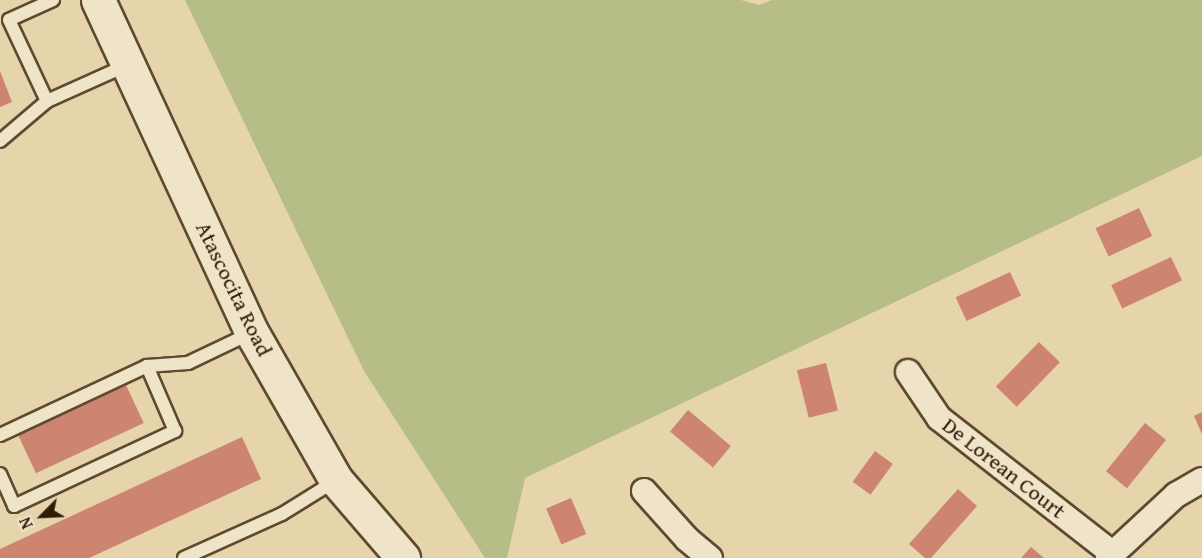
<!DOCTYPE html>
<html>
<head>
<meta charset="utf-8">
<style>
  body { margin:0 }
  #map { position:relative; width:1202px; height:558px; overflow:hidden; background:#e6d5aa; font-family:"Gentium Book Plus",serif }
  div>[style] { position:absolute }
  .green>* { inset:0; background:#b7bd87 }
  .building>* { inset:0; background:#cd8471; transform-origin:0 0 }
  .roads { filter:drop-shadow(2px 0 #5e4a30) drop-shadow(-2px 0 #5e4a30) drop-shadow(0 2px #5e4a30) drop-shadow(0 -2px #5e4a30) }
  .service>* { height:12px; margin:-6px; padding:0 6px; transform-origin:6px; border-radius:6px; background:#efe4c8 }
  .minor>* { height:24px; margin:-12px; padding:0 12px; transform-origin:12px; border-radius:12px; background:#efe4c8 }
  .secondary>* { height:33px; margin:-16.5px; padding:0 16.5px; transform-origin:16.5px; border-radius:16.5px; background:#efe4c8 }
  span { translate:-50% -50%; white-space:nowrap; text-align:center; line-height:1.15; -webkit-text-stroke:6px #efe4c8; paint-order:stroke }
  .street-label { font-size:22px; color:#301b08 }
  .north { position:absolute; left:12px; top:486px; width:60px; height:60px; -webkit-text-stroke:4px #efe4c8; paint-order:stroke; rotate:246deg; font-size:16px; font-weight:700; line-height:24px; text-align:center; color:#301b08 }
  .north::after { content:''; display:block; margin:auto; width:21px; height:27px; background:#301b08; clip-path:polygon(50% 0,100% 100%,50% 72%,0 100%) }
</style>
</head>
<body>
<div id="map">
  <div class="green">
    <i style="clip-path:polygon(185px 0,741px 0,759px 5px,772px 0,1202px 0,1202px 156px,525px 478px,507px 558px,485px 558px,364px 371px)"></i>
  </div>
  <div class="building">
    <i style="clip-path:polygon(0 71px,12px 102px,0 107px)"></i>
    <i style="left:1139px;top:208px;width:31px;height:48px;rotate:65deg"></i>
    <i style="left:1171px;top:257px;width:26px;height:66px;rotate:65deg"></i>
    <i style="left:1010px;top:272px;width:26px;height:60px;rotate:65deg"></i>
    <i style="left:1039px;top:342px;width:29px;height:62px;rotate:44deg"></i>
    <i style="left:826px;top:363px;width:49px;height:30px;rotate:76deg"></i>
    <i style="left:126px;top:385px;width:42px;height:119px;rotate:65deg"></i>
    <i style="left:688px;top:410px;width:56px;height:28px;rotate:40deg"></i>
    <i style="clip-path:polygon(1202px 412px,1202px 434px,1194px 416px)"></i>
    <i style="left:1145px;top:423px;width:27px;height:62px;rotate:39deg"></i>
    <i style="clip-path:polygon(242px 437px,261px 479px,89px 558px,0 558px,0 549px)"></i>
    <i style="left:875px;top:451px;width:22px;height:38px;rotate:36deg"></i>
    <i style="clip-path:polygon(958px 489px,977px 506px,931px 558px,925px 558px,909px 544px)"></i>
    <i style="left:571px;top:498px;width:39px;height:27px;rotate:67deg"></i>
    <i style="clip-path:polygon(1031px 547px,1044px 558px,1021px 558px)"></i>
  </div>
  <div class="roads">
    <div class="service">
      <i style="left:53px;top:0;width:48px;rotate:155.6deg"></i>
      <i style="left:9px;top:20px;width:89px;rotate:64.9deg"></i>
      <i style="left:47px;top:101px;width:88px;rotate:-24.2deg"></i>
      <i style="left:0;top:141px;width:62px;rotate:-40.4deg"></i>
      <i style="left:0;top:435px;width:162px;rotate:-25.1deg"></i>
      <i style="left:147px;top:366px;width:41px;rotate:-4.2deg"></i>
      <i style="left:188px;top:363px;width:70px;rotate:-25.5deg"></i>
      <i style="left:0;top:474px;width:35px;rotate:66deg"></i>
      <i style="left:14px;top:506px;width:178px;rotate:-25deg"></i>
      <i style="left:175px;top:431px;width:71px;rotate:-113.3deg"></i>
      <i style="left:184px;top:558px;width:107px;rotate:-24.2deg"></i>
      <i style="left:282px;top:514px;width:62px;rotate:-31.9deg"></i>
    </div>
    <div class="minor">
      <i style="left:908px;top:372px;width:55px;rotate:56deg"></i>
      <i style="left:939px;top:418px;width:219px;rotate:38deg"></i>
      <i style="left:644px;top:491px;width:64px;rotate:48.1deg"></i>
      <i style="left:687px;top:539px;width:30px;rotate:40deg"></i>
      <i style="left:1108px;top:558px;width:93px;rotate:-42.8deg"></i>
      <i style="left:1176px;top:495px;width:30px;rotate:-30deg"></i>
    </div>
    <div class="secondary">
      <i style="left:98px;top:0;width:367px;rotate:65.2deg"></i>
      <i style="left:252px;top:333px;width:169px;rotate:60.3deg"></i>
      <i style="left:336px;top:480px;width:103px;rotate:49.3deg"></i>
    </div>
  </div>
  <div class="street-label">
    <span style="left:234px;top:289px;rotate:64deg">Atascocita Road</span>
    <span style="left:1004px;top:468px;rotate:38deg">De Lorean Court</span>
  </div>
  <div class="north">N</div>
</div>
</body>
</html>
